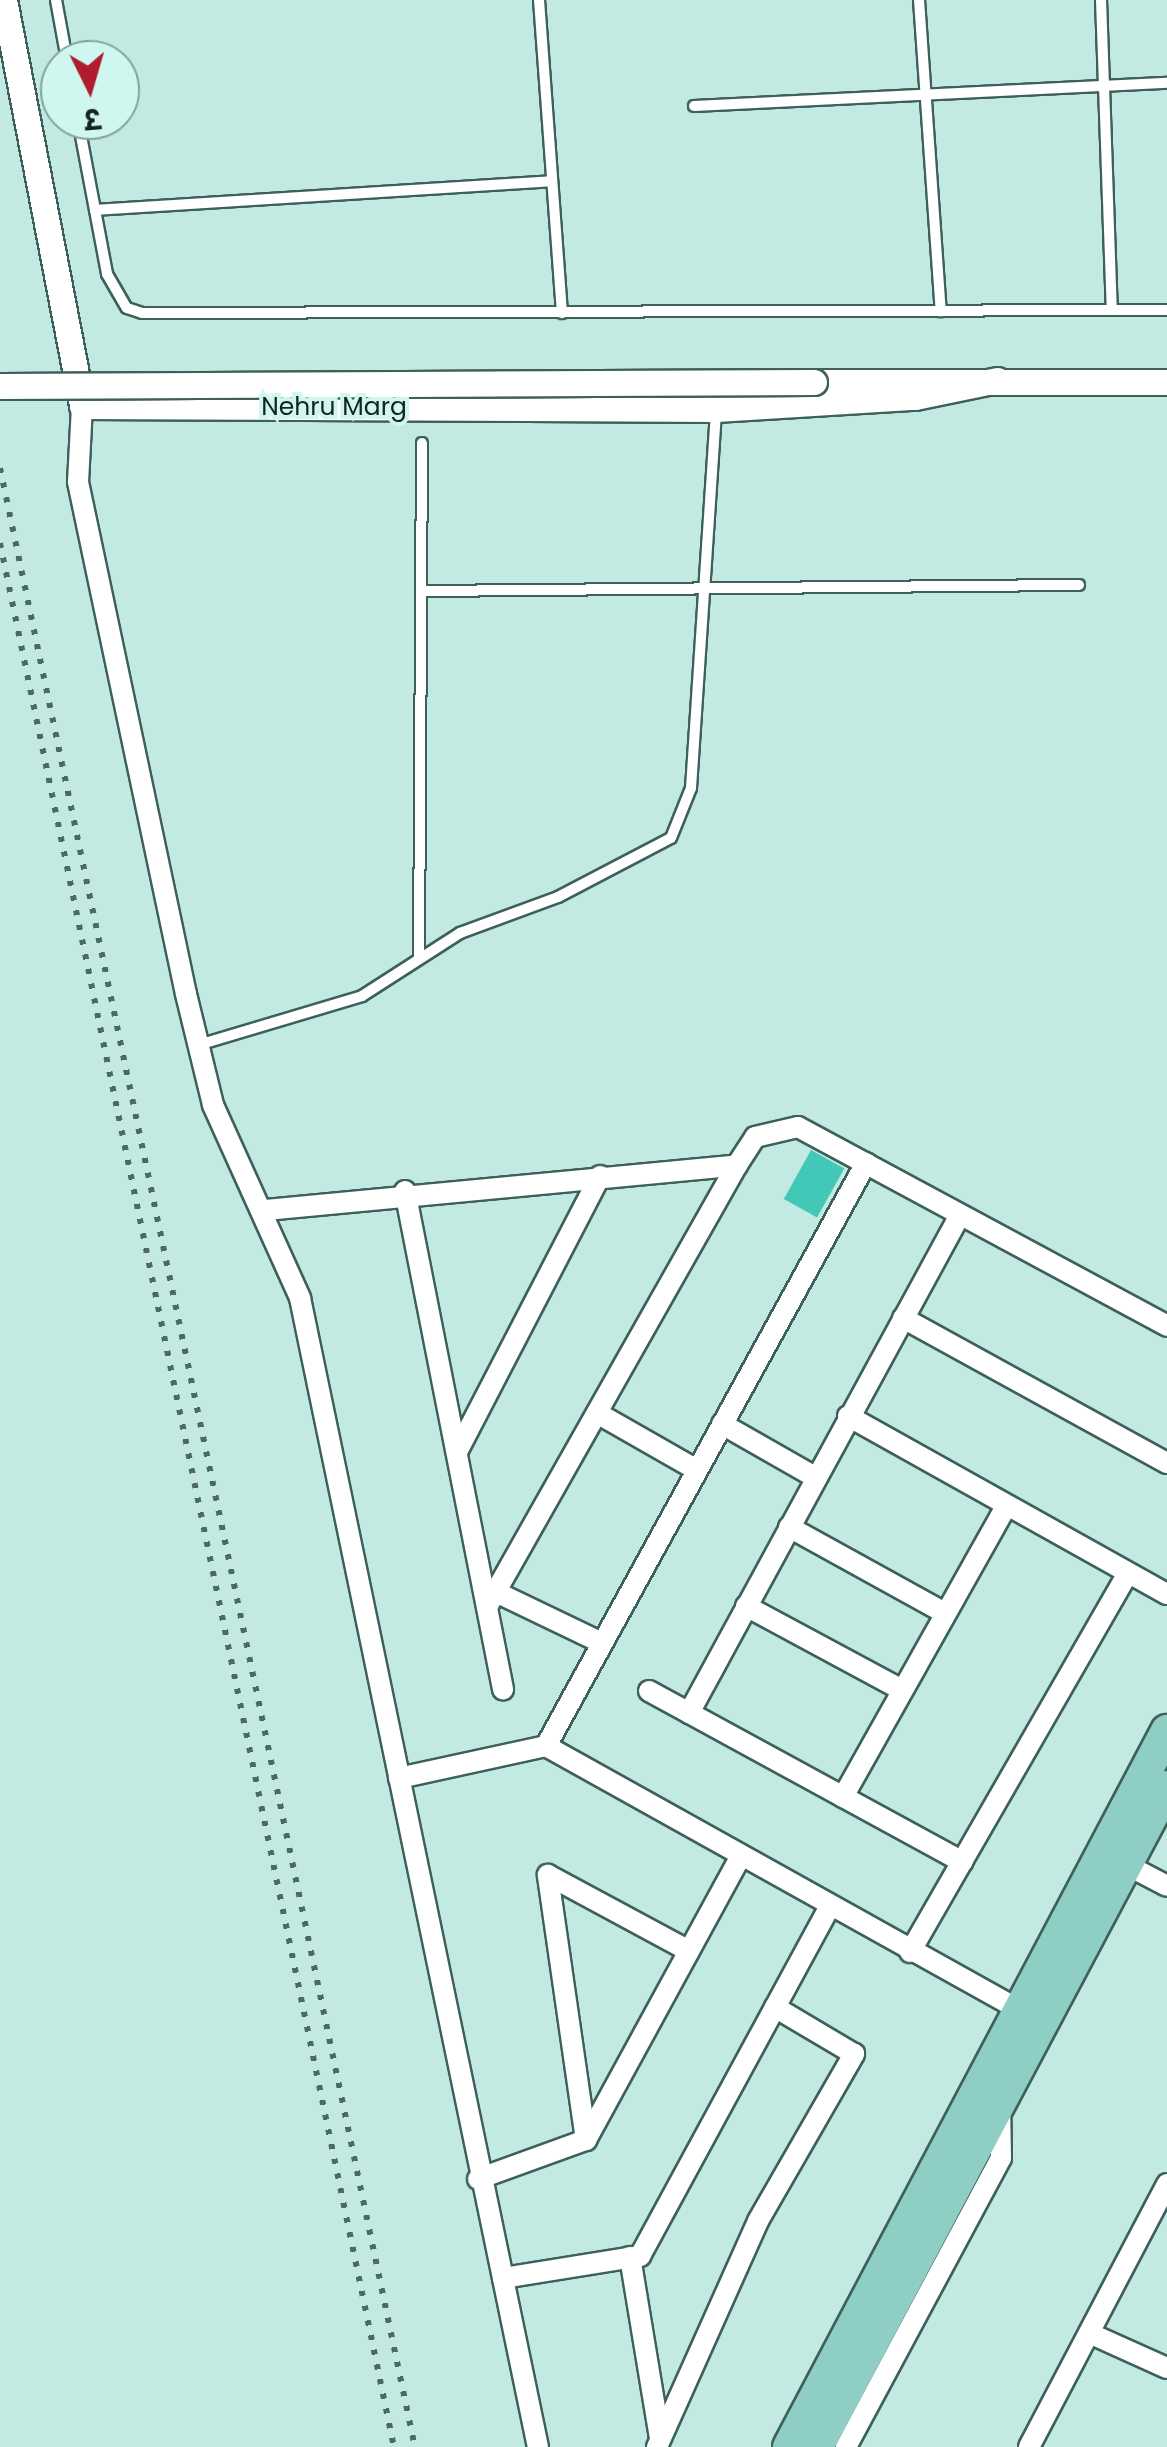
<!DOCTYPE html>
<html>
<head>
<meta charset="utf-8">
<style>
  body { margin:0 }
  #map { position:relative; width:1167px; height:2447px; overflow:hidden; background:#c2e9e2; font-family:Poppins,"Noto Sans Devanagari",sans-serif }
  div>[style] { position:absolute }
  .building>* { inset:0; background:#42c8b6; transform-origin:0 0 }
  .roads { filter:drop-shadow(2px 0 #3d605a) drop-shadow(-2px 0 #3d605a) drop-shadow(0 2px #3d605a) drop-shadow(0 -2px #3d605a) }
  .service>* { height:10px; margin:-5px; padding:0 5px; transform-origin:5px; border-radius:5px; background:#fff }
  .minor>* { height:20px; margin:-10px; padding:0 10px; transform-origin:10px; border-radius:10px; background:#fff }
  .tertiary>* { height:25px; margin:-12.5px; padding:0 12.5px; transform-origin:12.5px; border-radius:12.5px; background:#fff }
  .primary>* { height:32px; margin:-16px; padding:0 16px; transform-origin:16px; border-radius:16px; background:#8ecec5 }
  .rail>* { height:6px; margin-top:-3px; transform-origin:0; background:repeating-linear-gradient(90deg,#506763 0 5px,transparent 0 15px) }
  .bridges { filter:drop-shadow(2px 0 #3d605a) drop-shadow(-2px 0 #3d605a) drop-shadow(0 2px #3d605a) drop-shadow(0 -2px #3d605a) }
  .tertiary-bridge>* { height:25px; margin:-12.5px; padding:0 12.5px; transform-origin:12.5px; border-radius:12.5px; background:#fff }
  span { translate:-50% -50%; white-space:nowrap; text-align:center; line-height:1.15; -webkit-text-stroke:8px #cff7ef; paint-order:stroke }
  .street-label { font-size:25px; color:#142320 }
  .north { position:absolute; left:40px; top:40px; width:100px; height:100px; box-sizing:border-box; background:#cff7ef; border:2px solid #84a29c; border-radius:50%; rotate:175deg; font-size:28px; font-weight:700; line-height:40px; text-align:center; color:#142320 }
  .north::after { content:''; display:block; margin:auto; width:35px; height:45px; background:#af1c2e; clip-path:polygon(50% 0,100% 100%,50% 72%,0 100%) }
</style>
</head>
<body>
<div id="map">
  <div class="building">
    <i style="left:811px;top:1150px;width:38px;height:56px;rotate:29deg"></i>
  </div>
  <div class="roads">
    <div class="service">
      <i style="left:56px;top:0;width:61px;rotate:79.6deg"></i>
      <i style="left:539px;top:0;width:314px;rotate:85.8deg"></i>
      <i style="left:919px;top:0;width:312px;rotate:86deg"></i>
      <i style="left:1101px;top:0;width:310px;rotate:88deg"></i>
      <i style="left:694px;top:106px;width:474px;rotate:-2.8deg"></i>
      <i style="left:78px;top:120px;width:157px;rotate:79.3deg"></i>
      <i style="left:107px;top:274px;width:39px;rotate:60deg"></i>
      <i style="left:127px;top:308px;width:16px;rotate:18deg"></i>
      <i style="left:142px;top:313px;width:1025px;rotate:-0.17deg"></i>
      <i style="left:95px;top:210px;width:456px;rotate:-3.6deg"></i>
      <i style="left:425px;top:591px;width:654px;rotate:-0.53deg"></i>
      <i style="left:419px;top:958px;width:515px;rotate:-89.67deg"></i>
      <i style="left:198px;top:1045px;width:171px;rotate:-16.6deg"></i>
      <i style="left:362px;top:996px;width:117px;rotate:-32.7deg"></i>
      <i style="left:460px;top:933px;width:104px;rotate:-20.2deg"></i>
      <i style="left:558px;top:897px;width:127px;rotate:-27.6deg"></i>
      <i style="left:671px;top:838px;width:54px;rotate:-68.2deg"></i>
      <i style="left:691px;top:788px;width:379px;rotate:-86.2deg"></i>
    </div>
    <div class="minor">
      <i style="left:82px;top:406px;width:76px;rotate:93deg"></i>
      <i style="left:78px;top:482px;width:523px;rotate:78.09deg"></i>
      <i style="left:186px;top:994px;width:114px;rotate:76.3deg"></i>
      <i style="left:213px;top:1105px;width:212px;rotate:65.7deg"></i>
      <i style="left:300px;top:1298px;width:1173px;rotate:78.3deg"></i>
      <i style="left:405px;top:1191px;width:508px;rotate:78.87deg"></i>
      <i style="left:265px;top:1210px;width:474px;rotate:-5.4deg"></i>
      <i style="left:737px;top:1165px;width:33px;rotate:-57deg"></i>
      <i style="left:755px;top:1137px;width:44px;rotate:-13.1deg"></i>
      <i style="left:798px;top:1127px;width:419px;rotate:28.3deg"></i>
      <i style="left:903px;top:1318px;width:301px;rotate:28.8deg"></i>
      <i style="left:597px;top:1413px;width:115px;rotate:29.7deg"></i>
      <i style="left:848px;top:1416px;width:365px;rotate:29.2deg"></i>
      <i style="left:722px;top:1424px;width:107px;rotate:29.7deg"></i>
      <i style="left:457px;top:1452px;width:311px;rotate:-62.6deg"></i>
      <i style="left:789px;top:1527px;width:178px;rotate:28.9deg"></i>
      <i style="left:496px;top:1592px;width:118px;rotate:25.7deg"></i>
      <i style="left:746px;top:1606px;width:177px;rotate:28.3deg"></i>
      <i style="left:487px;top:1607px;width:508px;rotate:-60.51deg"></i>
      <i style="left:649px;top:1691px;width:357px;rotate:28.6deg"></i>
      <i style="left:689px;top:1713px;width:567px;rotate:-61.45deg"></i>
      <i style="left:546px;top:1746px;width:540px;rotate:29.13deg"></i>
      <i style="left:399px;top:1778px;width:150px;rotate:-12.3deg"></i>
      <i style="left:546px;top:1746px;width:665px;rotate:-61.24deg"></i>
      <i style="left:843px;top:1797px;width:334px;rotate:-60.7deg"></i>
      <i style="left:1125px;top:1864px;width:47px;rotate:27.6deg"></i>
      <i style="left:910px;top:1952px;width:436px;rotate:-60.1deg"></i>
      <i style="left:586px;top:2140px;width:268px;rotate:-98.2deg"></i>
      <i style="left:548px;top:1875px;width:160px;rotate:28.3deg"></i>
      <i style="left:478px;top:2179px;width:115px;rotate:-19.9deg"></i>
      <i style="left:586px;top:2140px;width:324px;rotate:-61.4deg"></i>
      <i style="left:630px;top:2257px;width:183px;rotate:80.6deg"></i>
      <i style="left:503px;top:2278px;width:139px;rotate:-9.1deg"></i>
      <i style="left:640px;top:2256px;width:398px;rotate:-61.5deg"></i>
      <i style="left:1089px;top:2333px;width:85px;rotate:24.2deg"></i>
      <i style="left:657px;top:2447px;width:248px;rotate:-65.9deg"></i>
      <i style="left:758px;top:2221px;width:193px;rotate:-60.1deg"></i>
      <i style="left:854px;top:2054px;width:92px;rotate:-149.3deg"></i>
      <i style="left:846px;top:2447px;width:328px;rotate:-61.8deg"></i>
      <i style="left:1001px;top:2158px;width:56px;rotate:-91deg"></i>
      <i style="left:1029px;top:2447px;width:297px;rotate:-62.3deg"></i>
    </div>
    <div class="tertiary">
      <i style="left:4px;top:0;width:413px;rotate:79.1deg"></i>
      <i style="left:82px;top:406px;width:634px;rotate:0.27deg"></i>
      <i style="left:716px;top:409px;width:199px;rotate:-3.5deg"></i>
      <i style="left:915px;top:397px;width:84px;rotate:-11.7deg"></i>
      <i style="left:814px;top:382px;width:353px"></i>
    </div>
    <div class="primary">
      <i style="left:789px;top:2447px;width:810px;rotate:-62.17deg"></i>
      <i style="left:817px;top:2447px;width:747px;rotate:-62.06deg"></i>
    </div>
  </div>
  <div class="rail">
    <i style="left:0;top:468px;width:2022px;rotate:78.16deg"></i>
    <i style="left:0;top:543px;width:1944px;rotate:78.31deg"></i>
  </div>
  <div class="bridges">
    <div class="tertiary-bridge">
      <i style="left:0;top:386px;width:814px;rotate:-0.28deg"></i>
    </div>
  </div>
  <div class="street-label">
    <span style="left:334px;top:407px">Nehru Marg</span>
  </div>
  <div class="north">उ</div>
</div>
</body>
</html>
